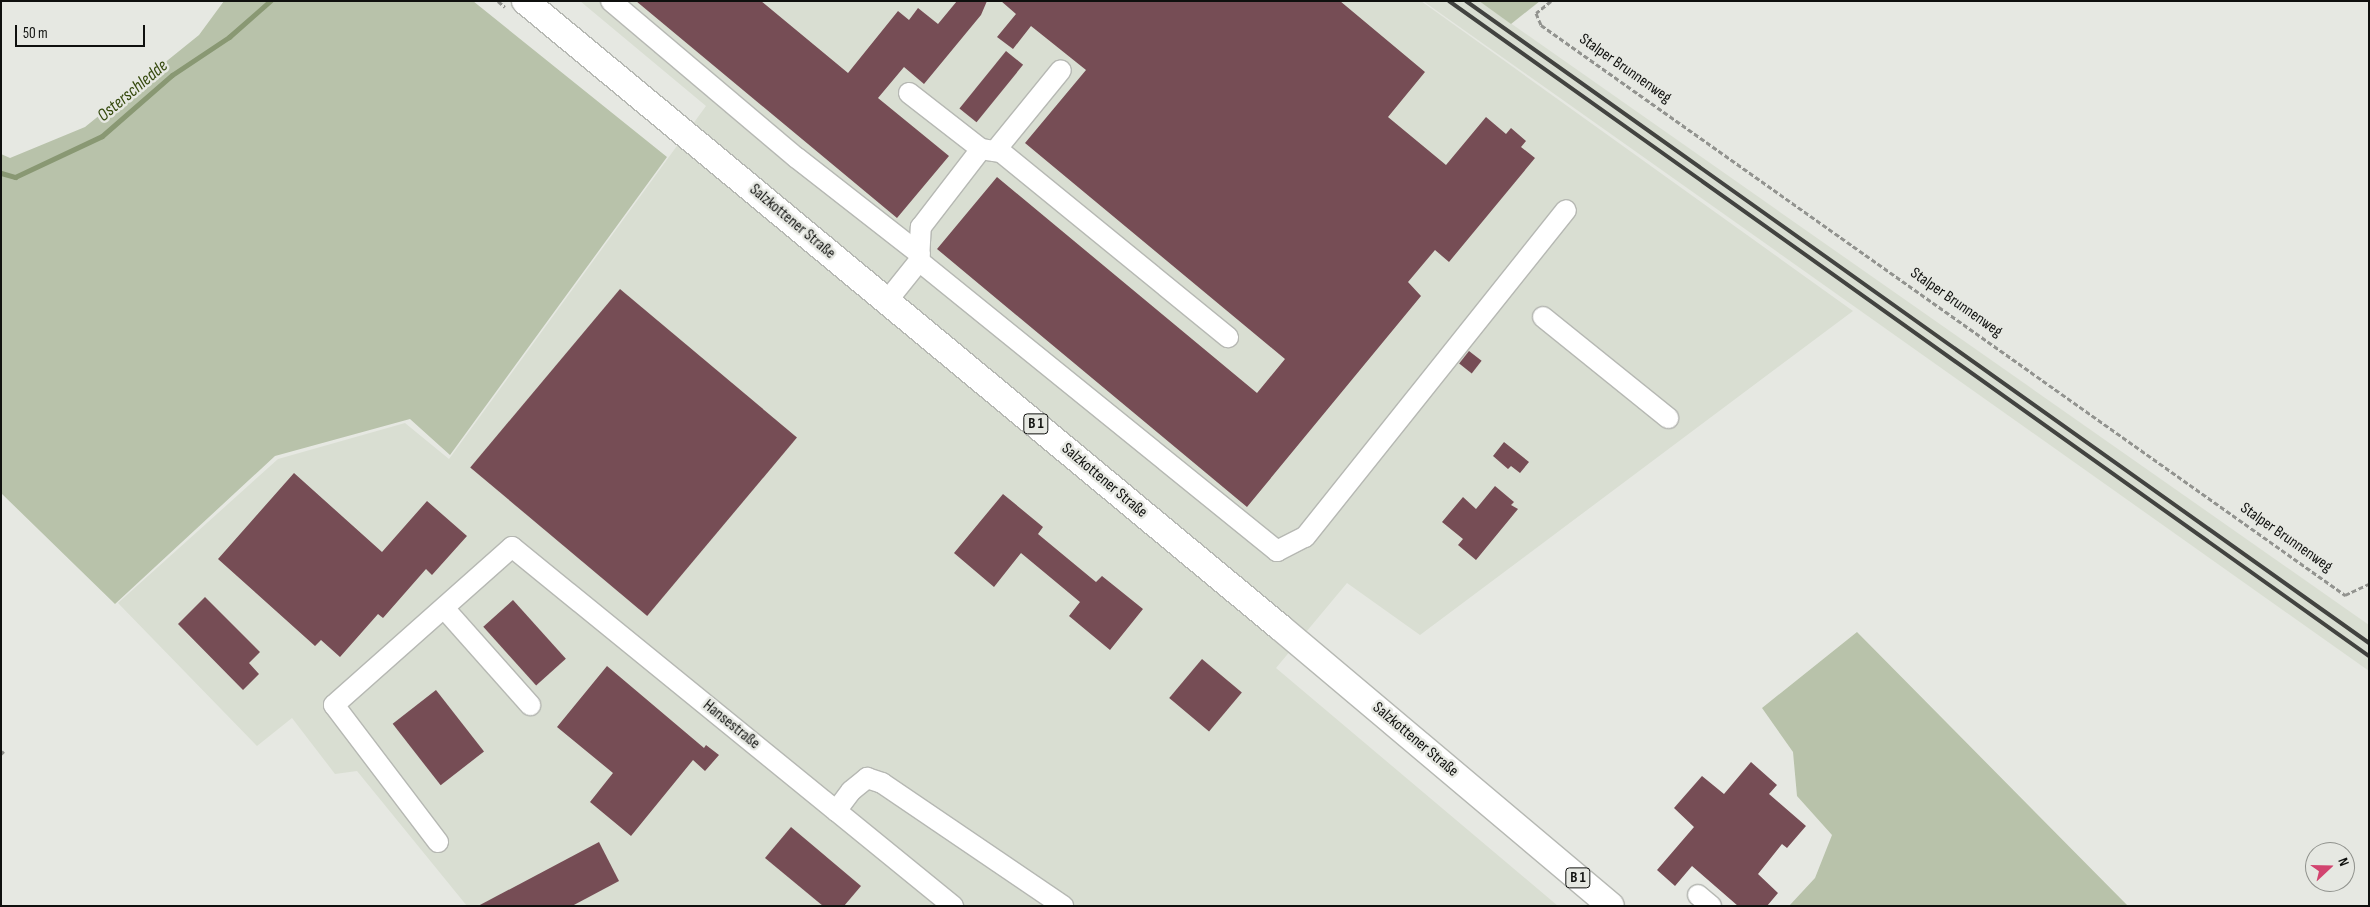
<!DOCTYPE html>
<html>
<head>
<meta charset="utf-8">
<style>
  body { margin:0 }
  #map { position:relative; width:2370px; height:907px; overflow:hidden; background:#e6e8e2; font-family:"Sofia Sans Condensed",sans-serif }
  div>[style] { position:absolute }
  .built>* { inset:0; background:#d9ded2 }
  .green>* { inset:0; background:#b8c2aa }
  .stream>* { height:5px; margin:-2.5px; padding:0 2.5px; transform-origin:2.5px; border-radius:2.5px; background:#899873 }
  .building>* { inset:0; background:#764d55; transform-origin:0 0 }
  .path>* { height:3px; margin-top:-1.5px; transform-origin:0; background:repeating-linear-gradient(90deg,#92938f 0 5px,transparent 0 7.5px) }
  .roads { filter:drop-shadow(1px 0 #b6b8b3) drop-shadow(-1px 0 #b6b8b3) drop-shadow(0 1px #b6b8b3) drop-shadow(0 -1px #b6b8b3) }
  .minor>* { height:20px; margin:-10px; padding:0 10px; transform-origin:10px; border-radius:10px; background:#fff }
  .major>* { height:26px; margin:-13px; padding:0 13px; transform-origin:13px; border-radius:13px; background:#fff }
  .rail>* { height:4px; margin:-2px; padding:0 2px; transform-origin:2px; border-radius:2px; background:#424340 }
  span { translate:-50% -50%; white-space:nowrap; text-align:center; line-height:1.15; -webkit-text-stroke:5px #e6e8e2; paint-order:stroke }
  .shield-label span { padding:1px 4px; background:#e6e8e2; border:1px solid; border-radius:4px; -webkit-text-stroke-width:0 }
  .shield-label { font-size:15px; color:#0f100e; font-weight:700 }
  .street-label { font-size:16px; color:#0f100e }
  .water-label { font-size:18px; color:#35490d; font-style:italic }
  .frame { position:absolute; inset:0; border:2px solid #0f100e; pointer-events:none }
  .north { position:absolute; left:2305px; top:842px; width:50px; height:50px; box-sizing:border-box; background:#e6e8e2; border:1px solid #90928d; border-radius:50%; rotate:69deg; font-size:14px; font-weight:700; line-height:20px; text-align:center; color:#0f100e }
  .north::after { content:''; display:block; margin:auto; width:18px; height:22px; background:#d2446f; clip-path:polygon(50% 0,100% 100%,50% 72%,0 100%) }
  .scale { position:absolute; left:15px; top:25px; width:130px; height:22px; box-sizing:border-box; border:2px solid #0f100e; border-top:0; padding-left:6px; font-size:15px; line-height:18px; white-space:nowrap; color:#0f100e; -webkit-text-stroke:4px #e6e8e2; paint-order:stroke }
</style>
</head>
<body>
<div id="map">
  <div class="built">
    <i style="clip-path:polygon(580px 1px,1421px 1px,1853px 311px,1420px 635px,1347px 583px,1276px 668px,1558px 906px,467px 906px,357px 771px,335px 774px,292px 718px,257px 746px,118px 603px,278px 459px,405px 423px,449px 459px,706px 106px)"></i>
    <i style="clip-path:polygon(1423px 1px,1479px 1px,2369px 625px,2369px 671px)"></i>
  </div>
  <div class="green">
    <i style="clip-path:polygon(224px 1px,473px 1px,667px 157px,450px 455px,410px 419px,275px 456px,115px 604px,1px 493px,1px 154px,10px 158px,85px 127px,199px 35px)"></i>
    <i style="clip-path:polygon(1479px 1px,1540px 1px,1511px 24px)"></i>
    <i style="clip-path:polygon(1857px 632px,2128px 906px,1789px 906px,1815px 878px,1832px 835px,1797px 796px,1793px 752px,1762px 708px)"></i>
  </div>
  <div class="stream">
    <i style="left:1px;top:173px;width:15px;rotate:16deg"></i>
    <i style="left:15px;top:177px;width:96px;rotate:-25.2deg"></i>
    <i style="left:102px;top:136px;width:93px;rotate:-41.1deg"></i>
    <i style="left:172px;top:75px;width:69px;rotate:-33.7deg"></i>
    <i style="left:229px;top:37px;width:55px;rotate:-41.3deg"></i>
  </div>
  <div class="building">
    <i style="clip-path:polygon(636px 1px,761px 1px,848px 73px,898px 11px,909px 20px,918px 8px,938px 24px,957px 1px,987px 1px,981px 15px,924px 84px,904px 67px,878px 98px,949px 156px,897px 218px)"></i>
    <i style="clip-path:polygon(1001px 1px,1340px 1px,1425px 72px,1388px 117px,1446px 165px,1486px 117px,1506px 134px,1511px 128px,1526px 141px,1521px 147px,1535px 158px,1449px 262px,1435px 250px,1408px 282px,1421px 296px,1247px 507px,937px 249px,997px 177px,1257px 393px,1285px 359px,1025px 143px,1086px 70px,1031px 26px,1013px 49px,997px 37px,1016px 14px)"></i>
    <i style="left:1006px;top:51px;width:22px;height:74px;rotate:39deg"></i>
    <i style="left:620px;top:289px;width:231px;height:233px;rotate:40deg"></i>
    <i style="left:1469px;top:351px;width:16px;height:16px;rotate:38deg"></i>
    <i style="clip-path:polygon(1504px 442px,1529px 462px,1520px 473px,1511px 466px,1508px 469px,1493px 456px)"></i>
    <i style="clip-path:polygon(294px 473px,382px 552px,427px 501px,467px 536px,432px 575px,426px 569px,383px 618px,378px 614px,340px 657px,321px 640px,315px 646px,218px 559px)"></i>
    <i style="clip-path:polygon(1495px 486px,1514px 502px,1511px 505px,1518px 509px,1476px 560px,1458px 545px,1463px 539px,1442px 522px,1463px 497px,1476px 509px)"></i>
    <i style="clip-path:polygon(1003px 494px,1043px 527px,1038px 534px,1096px 582px,1102px 576px,1143px 609px,1110px 650px,1069px 616px,1080px 602px,1021px 553px,994px 587px,954px 553px)"></i>
    <i style="clip-path:polygon(205px 597px,260px 652px,249px 663px,259px 674px,243px 690px,178px 624px)"></i>
    <i style="left:513px;top:600px;width:79px;height:40px;rotate:48deg"></i>
    <i style="left:1202px;top:659px;width:52px;height:51px;rotate:40deg"></i>
    <i style="clip-path:polygon(607px 666px,704px 748px,706px 745px,719px 755px,705px 771px,693px 760px,631px 836px,590px 802px,613px 773px,557px 727px)"></i>
    <i style="left:436px;top:690px;width:78px;height:55px;rotate:52deg"></i>
    <i style="clip-path:polygon(1751px 762px,1777px 785px,1769px 794px,1806px 826px,1787px 848px,1782px 844px,1758px 874px,1778px 893px,1767px 906px,1738px 906px,1692px 866px,1675px 886px,1657px 870px,1694px 827px,1674px 808px,1702px 776px,1724px 794px)"></i>
    <i style="clip-path:polygon(791px 827px,861px 886px,844px 906px,823px 906px,765px 858px)"></i>
    <i style="clip-path:polygon(599px 842px,619px 881px,572px 906px,478px 906px)"></i>
  </div>
  <div class="path">
    <i style="left:498px;top:1px;width:9px;rotate:41deg"></i>
    <i style="left:1551px;top:1px;width:19px;rotate:141deg"></i>
    <i style="left:1536px;top:13px;width:13px;rotate:67deg"></i>
    <i style="left:1541px;top:25px;width:986px;rotate:35.33deg"></i>
    <i style="left:2345px;top:595px;width:26px;rotate:-25deg"></i>
    <i style="left:1px;top:754px;width:4px;rotate:-45deg"></i>
  </div>
  <div class="roads">
    <div class="minor">
      <i style="left:611px;top:1px;width:243px;rotate:40.2deg"></i>
      <i style="left:797px;top:158px;width:156px;rotate:38deg"></i>
      <i style="left:909px;top:93px;width:91px;rotate:37.9deg"></i>
      <i style="left:995px;top:151px;width:104px;rotate:-50.8deg"></i>
      <i style="left:919px;top:261px;width:34px;rotate:-87deg"></i>
      <i style="left:921px;top:227px;width:98px;rotate:-52.4deg"></i>
      <i style="left:981px;top:149px;width:20px;rotate:9deg"></i>
      <i style="left:1001px;top:152px;width:293px;rotate:39.2deg"></i>
      <i style="left:887px;top:301px;width:51px;rotate:-51.3deg"></i>
      <i style="left:919px;top:261px;width:461px;rotate:39deg"></i>
      <i style="left:1277px;top:551px;width:31px;rotate:-27deg"></i>
      <i style="left:1305px;top:537px;width:418px;rotate:-51.4deg"></i>
      <i style="left:1543px;top:317px;width:161px;rotate:38.9deg"></i>
      <i style="left:444px;top:608px;width:130px;rotate:48.4deg"></i>
      <i style="left:836px;top:811px;width:25px;rotate:-53deg"></i>
      <i style="left:851px;top:791px;width:21px;rotate:-39deg"></i>
      <i style="left:867px;top:778px;width:16px;rotate:18deg"></i>
      <i style="left:882px;top:783px;width:219px;rotate:34.2deg"></i>
      <i style="left:438px;top:842px;width:172px;rotate:-127.2deg"></i>
      <i style="left:334px;top:705px;width:238px;rotate:-41.6deg"></i>
      <i style="left:512px;top:547px;width:569px;rotate:39.15deg"></i>
      <i style="left:1698px;top:895px;width:17px;rotate:40deg"></i>
    </div>
    <div class="major">
      <i style="left:525px;top:1px;width:982px;rotate:39.67deg"></i>
      <i style="left:1281px;top:628px;width:431px;rotate:40.1deg"></i>
    </div>
  </div>
  <div class="rail">
    <i style="left:1449px;top:1px;width:1129px;rotate:35.45deg"></i>
    <i style="left:1466px;top:1px;width:1108px;rotate:35.41deg"></i>
  </div>
  <div class="shield-label">
    <span style="left:1036px;top:424px">B 1</span>
    <span style="left:1578px;top:878px">B 1</span>
  </div>
  <div class="street-label">
    <span style="left:1625px;top:69px;rotate:35deg">Stalper Brunnenweg</span>
    <span style="left:792px;top:222px;rotate:40deg">Salzkottener Straße</span>
    <span style="left:1956px;top:303px;rotate:35deg">Stalper Brunnenweg</span>
    <span style="left:1104px;top:481px;rotate:40deg">Salzkottener Straße</span>
    <span style="left:2286px;top:538px;rotate:35deg">Stalper Brunnenweg</span>
    <span style="left:731px;top:725px;rotate:39deg">Hansestraße</span>
    <span style="left:1415px;top:740px;rotate:40deg">Salzkottener Straße</span>
  </div>
  <div class="water-label">
    <span style="left:133px;top:91px;rotate:-40deg">Osterschledde</span>
  </div>
  <div class="frame"></div>
  <div class="north">N</div>
  <div class="scale">50 m</div>
</div>
</body>
</html>
